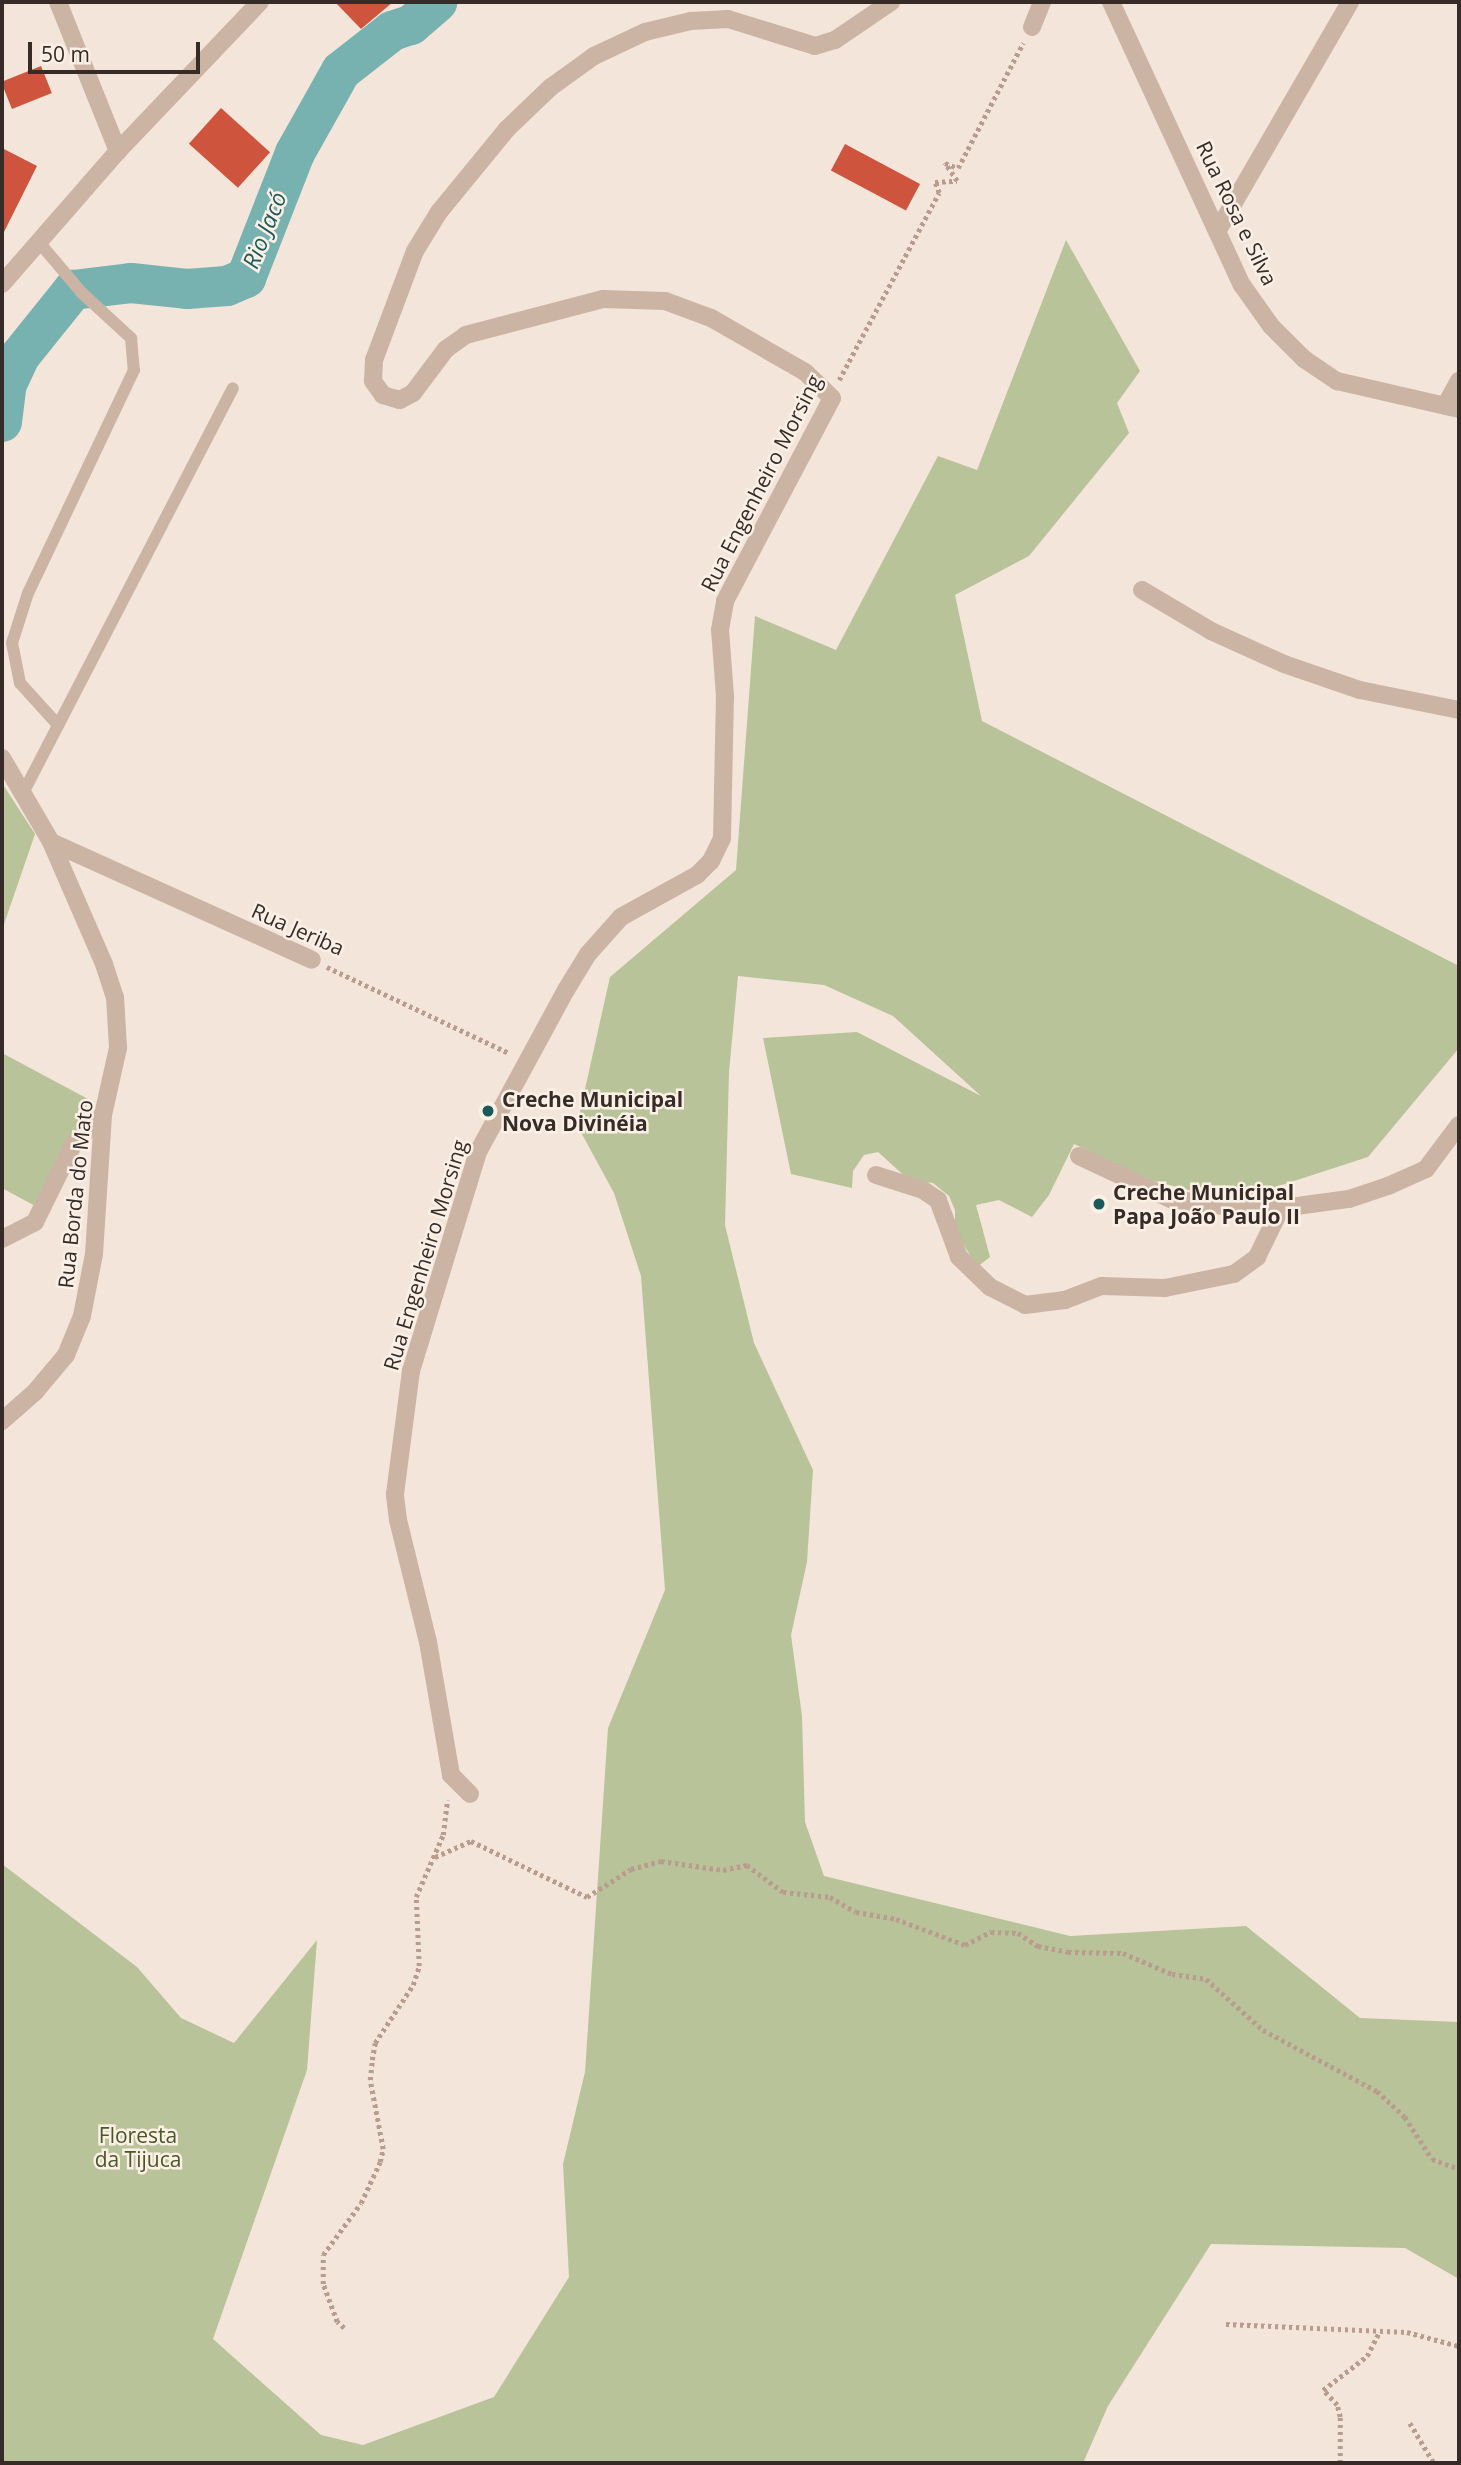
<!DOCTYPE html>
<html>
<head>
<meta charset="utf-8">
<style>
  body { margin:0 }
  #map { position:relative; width:1461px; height:2465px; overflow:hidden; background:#f3e5da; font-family:"Open Sans",sans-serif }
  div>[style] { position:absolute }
  .green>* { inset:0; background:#b8c399 }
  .river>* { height:40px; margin:-20px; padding:0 20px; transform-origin:20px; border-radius:20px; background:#77b2b0 }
  .building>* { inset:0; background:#ce543d; transform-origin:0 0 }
  .path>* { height:4.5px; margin-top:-2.25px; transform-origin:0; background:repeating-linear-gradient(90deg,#b89d8f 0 3.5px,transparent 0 7px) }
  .lane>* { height:12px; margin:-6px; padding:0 6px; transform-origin:6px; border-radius:6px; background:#ccb4a5 }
  .street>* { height:18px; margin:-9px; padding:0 9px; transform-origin:9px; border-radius:9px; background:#ccb4a5 }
  .dots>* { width:19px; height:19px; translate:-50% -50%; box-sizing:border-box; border:4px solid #fbf0e6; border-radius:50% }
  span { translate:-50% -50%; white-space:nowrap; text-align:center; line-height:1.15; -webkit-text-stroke:5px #fbf0e6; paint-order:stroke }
  .street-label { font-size:21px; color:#372b27 }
  .poi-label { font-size:21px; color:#372b27; font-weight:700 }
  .left { translate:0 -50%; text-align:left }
  .park-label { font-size:21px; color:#4a5729 }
  .water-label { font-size:23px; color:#1a5b5a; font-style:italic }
  .frame { position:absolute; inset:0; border:4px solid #372b27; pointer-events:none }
  .scale { position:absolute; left:28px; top:42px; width:172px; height:32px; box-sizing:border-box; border:4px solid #372b27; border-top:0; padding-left:9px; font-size:21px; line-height:24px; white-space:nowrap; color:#372b27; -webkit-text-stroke:5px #fbf0e6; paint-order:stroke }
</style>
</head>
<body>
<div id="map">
  <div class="green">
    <i style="clip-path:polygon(1066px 240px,1140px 371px,1117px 403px,1129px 433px,1029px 556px,955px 595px,982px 721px,1459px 966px,1459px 1048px,1368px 1157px,1232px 1201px,1150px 1180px,1074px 1144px,1049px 1195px,1032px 1217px,999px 1200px,976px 1205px,990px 1257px,977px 1267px,955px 1230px,955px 1210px,949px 1196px,933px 1183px,909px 1180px,878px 1152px,864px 1155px,853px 1171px,852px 1188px,791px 1174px,763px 1038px,857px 1032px,981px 1096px,893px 1016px,824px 985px,738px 976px,729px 1072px,725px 1225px,754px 1343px,813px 1470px,807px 1562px,791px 1635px,802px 1716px,805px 1822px,824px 1876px,1070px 1936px,1246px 1926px,1360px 2018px,1459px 2022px,1459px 2279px,1405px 2248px,1211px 2244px,1108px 2406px,1083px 2463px,2px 2463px,2px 1864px,137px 1967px,181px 2018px,234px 2043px,317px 1940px,307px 2070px,213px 2339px,321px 2435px,363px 2445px,494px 2397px,569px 2277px,563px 2164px,585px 2072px,608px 1728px,665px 1590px,641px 1276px,614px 1193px,577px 1125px,610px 977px,736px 870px,755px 616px,836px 650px,938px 456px,977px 470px)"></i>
    <i style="clip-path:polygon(2px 783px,35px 834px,2px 930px)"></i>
    <i style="clip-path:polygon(2px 1053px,90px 1100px,37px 1207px,2px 1188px)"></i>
  </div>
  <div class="river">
    <i style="left:2px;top:422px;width:38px;rotate:-83deg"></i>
    <i style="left:7px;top:384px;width:31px;rotate:-65deg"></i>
    <i style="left:20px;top:356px;width:85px;rotate:-51.2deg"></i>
    <i style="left:73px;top:290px;width:58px;rotate:-6.9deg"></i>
    <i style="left:131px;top:283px;width:56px;rotate:6.1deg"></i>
    <i style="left:187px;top:289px;width:40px;rotate:-4.3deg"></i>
    <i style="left:227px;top:286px;width:21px;rotate:-23deg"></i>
    <i style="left:246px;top:278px;width:134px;rotate:-68.6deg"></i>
    <i style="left:295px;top:153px;width:94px;rotate:-60.7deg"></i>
    <i style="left:341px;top:71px;width:65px;rotate:-38.1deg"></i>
    <i style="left:392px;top:31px;width:20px;rotate:-18deg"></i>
    <i style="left:411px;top:25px;width:35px;rotate:-41deg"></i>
  </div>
  <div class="building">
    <i style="clip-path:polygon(335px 2px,393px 2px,361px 29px)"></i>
    <i style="left:41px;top:66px;width:29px;height:43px;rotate:68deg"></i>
    <i style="left:221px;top:108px;width:66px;height:48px;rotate:42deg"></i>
    <i style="left:845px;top:144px;width:85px;height:30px;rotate:28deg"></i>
    <i style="clip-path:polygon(2px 148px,37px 166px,2px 236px)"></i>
  </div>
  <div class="path">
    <i style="left:839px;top:380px;width:212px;rotate:-61.9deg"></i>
    <i style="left:939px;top:193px;width:12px;rotate:-110deg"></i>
    <i style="left:935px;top:182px;width:22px;rotate:-3deg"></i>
    <i style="left:957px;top:181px;width:22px;rotate:-124deg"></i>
    <i style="left:945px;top:163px;width:14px;rotate:21deg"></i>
    <i style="left:958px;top:168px;width:141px;rotate:-62.5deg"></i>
    <i style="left:327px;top:967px;width:201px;rotate:25.3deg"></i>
    <i style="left:435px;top:1857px;width:39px;rotate:-24deg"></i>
    <i style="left:471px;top:1841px;width:129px;rotate:25.8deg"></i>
    <i style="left:587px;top:1897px;width:52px;rotate:-32.5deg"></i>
    <i style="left:631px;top:1869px;width:31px;rotate:-15deg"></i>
    <i style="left:661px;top:1861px;width:63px;rotate:8.3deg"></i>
    <i style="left:723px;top:1870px;width:25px;rotate:-12deg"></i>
    <i style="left:747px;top:1865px;width:45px;rotate:36.9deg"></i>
    <i style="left:783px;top:1892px;width:47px;rotate:6.1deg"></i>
    <i style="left:830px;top:1897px;width:30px;rotate:30deg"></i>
    <i style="left:856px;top:1912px;width:41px;rotate:9.9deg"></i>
    <i style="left:896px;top:1919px;width:74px;rotate:20.6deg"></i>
    <i style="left:965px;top:1945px;width:29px;rotate:-27deg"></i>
    <i style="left:991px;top:1932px;width:27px;rotate:2deg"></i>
    <i style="left:1018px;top:1933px;width:24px;rotate:33deg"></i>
    <i style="left:1038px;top:1946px;width:31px;rotate:11deg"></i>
    <i style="left:1068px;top:1952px;width:55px;rotate:1deg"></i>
    <i style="left:1123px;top:1953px;width:53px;rotate:23.2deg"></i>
    <i style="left:1172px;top:1974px;width:34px;rotate:8deg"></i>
    <i style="left:1206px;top:1979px;width:76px;rotate:41.8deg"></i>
    <i style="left:1263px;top:2030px;width:129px;rotate:28.2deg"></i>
    <i style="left:1377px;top:2091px;width:38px;rotate:43deg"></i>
    <i style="left:1405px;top:2117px;width:50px;rotate:57.3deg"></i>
    <i style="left:1432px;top:2159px;width:29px;rotate:20deg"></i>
    <i style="left:1226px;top:2324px;width:181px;rotate:2.5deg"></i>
    <i style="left:1407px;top:2332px;width:54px;rotate:15.1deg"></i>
    <i style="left:344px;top:2328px;width:9px;rotate:-139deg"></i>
    <i style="left:337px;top:2322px;width:40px;rotate:-110.2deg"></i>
    <i style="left:323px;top:2284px;width:29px;rotate:-90deg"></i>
    <i style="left:323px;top:2255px;width:64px;rotate:-53.8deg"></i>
    <i style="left:361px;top:2203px;width:45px;rotate:-65.1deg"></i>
    <i style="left:380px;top:2162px;width:13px;rotate:-77deg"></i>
    <i style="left:383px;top:2149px;width:70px;rotate:-100.7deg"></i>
    <i style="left:370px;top:2080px;width:20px;rotate:-84deg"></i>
    <i style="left:372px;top:2060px;width:17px;rotate:-80deg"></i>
    <i style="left:375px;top:2043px;width:69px;rotate:-56.8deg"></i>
    <i style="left:413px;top:1985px;width:20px;rotate:-72deg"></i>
    <i style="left:419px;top:1966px;width:69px;rotate:-92.5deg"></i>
    <i style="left:416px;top:1897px;width:68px;rotate:-66.5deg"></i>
    <i style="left:443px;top:1835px;width:35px;rotate:-83deg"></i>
    <i style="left:1410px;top:2423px;width:47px;rotate:59deg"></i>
    <i style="left:1340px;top:2463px;width:46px;rotate:-90deg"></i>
    <i style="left:1340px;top:2417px;width:12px;rotate:-104deg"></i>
    <i style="left:1337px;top:2405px;width:21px;rotate:-133deg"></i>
    <i style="left:1323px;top:2390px;width:56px;rotate:-37.7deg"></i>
    <i style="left:1367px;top:2356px;width:27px;rotate:-63deg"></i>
  </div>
  <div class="lane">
    <i style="left:38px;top:241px;width:68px;rotate:49.8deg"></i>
    <i style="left:82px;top:293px;width:67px;rotate:42.6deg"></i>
    <i style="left:131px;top:338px;width:32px;rotate:85deg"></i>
    <i style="left:134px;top:370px;width:247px;rotate:115.4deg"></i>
    <i style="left:28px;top:593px;width:52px;rotate:107.7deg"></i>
    <i style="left:12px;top:643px;width:41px;rotate:78.7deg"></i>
    <i style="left:20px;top:683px;width:57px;rotate:47.9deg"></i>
    <i style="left:22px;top:795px;width:458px;rotate:-62.6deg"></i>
  </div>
  <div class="street">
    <i style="left:58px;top:2px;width:161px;rotate:68.1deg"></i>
    <i style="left:1111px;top:2px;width:312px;rotate:65.2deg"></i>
    <i style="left:1242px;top:285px;width:50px;rotate:54.7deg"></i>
    <i style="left:1271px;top:326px;width:47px;rotate:45deg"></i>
    <i style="left:1304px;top:359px;width:40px;rotate:34deg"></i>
    <i style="left:1337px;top:381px;width:125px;rotate:12.9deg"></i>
    <i style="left:1032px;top:27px;width:27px;rotate:-68deg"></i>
    <i style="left:1218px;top:230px;width:263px;rotate:-59.9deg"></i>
    <i style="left:2px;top:284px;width:176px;rotate:-48.9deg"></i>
    <i style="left:118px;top:151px;width:206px;rotate:-46.4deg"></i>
    <i style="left:1445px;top:406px;width:29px;rotate:-61deg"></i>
    <i style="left:1142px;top:590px;width:80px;rotate:30.7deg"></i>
    <i style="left:1211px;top:631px;width:80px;rotate:24.3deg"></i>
    <i style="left:1284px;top:664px;width:80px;rotate:18.9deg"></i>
    <i style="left:1360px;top:690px;width:101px;rotate:11.4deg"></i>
    <i style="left:2px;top:758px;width:97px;rotate:59.7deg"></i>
    <i style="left:51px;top:842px;width:133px;rotate:66.5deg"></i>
    <i style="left:104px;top:964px;width:35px;rotate:72deg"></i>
    <i style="left:115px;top:997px;width:51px;rotate:86.6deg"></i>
    <i style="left:118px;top:1048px;width:69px;rotate:102.6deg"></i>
    <i style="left:103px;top:1115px;width:139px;rotate:93.7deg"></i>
    <i style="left:94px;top:1254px;width:63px;rotate:101deg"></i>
    <i style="left:82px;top:1316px;width:42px;rotate:112.3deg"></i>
    <i style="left:66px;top:1355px;width:48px;rotate:130deg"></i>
    <i style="left:35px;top:1392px;width:44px;rotate:138.7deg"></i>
    <i style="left:51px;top:842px;width:286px;rotate:24.3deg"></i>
    <i style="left:1079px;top:1156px;width:102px;rotate:25.1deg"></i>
    <i style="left:1171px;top:1199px;width:90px;rotate:7.7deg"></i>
    <i style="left:1260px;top:1211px;width:90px;rotate:-7.7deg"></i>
    <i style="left:1349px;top:1199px;width:41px;rotate:-18.4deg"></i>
    <i style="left:1388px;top:1186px;width:42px;rotate:-24.1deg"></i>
    <i style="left:1426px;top:1169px;width:55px;rotate:-53.1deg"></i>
    <i style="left:876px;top:1175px;width:49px;rotate:17.7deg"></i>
    <i style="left:923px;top:1190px;width:18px;rotate:34deg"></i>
    <i style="left:938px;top:1200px;width:61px;rotate:69.8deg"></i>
    <i style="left:959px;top:1257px;width:43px;rotate:44.1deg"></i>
    <i style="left:990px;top:1287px;width:39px;rotate:27deg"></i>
    <i style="left:1025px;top:1305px;width:40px;rotate:-7.1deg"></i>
    <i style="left:1065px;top:1300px;width:40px;rotate:-21deg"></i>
    <i style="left:1102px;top:1286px;width:63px;rotate:1.8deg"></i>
    <i style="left:1165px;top:1288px;width:70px;rotate:-11.5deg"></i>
    <i style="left:1234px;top:1274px;width:29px;rotate:-36deg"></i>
    <i style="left:1257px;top:1257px;width:55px;rotate:-63.9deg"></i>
    <i style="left:2px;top:1239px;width:37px;rotate:-27deg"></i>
    <i style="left:35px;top:1222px;width:88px;rotate:-63.7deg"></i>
    <i style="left:74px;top:1143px;width:40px;rotate:-44deg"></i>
    <i style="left:470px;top:1794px;width:27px;rotate:-135deg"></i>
    <i style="left:451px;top:1775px;width:135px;rotate:-99.8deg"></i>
    <i style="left:428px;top:1642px;width:126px;rotate:-103.8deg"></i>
    <i style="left:398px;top:1520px;width:26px;rotate:-97deg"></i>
    <i style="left:395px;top:1494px;width:124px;rotate:-82.6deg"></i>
    <i style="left:411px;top:1371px;width:229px;rotate:-73deg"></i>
    <i style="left:478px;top:1152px;width:184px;rotate:-61.5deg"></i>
    <i style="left:566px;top:990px;width:42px;rotate:-58.6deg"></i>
    <i style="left:588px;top:954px;width:50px;rotate:-48.3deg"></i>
    <i style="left:621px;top:917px;width:87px;rotate:-28.9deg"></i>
    <i style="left:697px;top:875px;width:20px;rotate:-45deg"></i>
    <i style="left:711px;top:861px;width:25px;rotate:-64deg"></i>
    <i style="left:722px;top:838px;width:142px;rotate:-88.8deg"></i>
    <i style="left:725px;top:696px;width:66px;rotate:-94.3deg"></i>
    <i style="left:720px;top:630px;width:29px;rotate:-80deg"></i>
    <i style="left:725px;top:601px;width:229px;rotate:-62.2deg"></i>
    <i style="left:832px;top:398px;width:37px;rotate:-136deg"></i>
    <i style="left:805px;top:372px;width:108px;rotate:-150.1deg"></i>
    <i style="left:711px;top:318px;width:49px;rotate:-159.7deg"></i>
    <i style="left:665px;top:301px;width:62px;rotate:-178.2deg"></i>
    <i style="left:603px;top:299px;width:142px;rotate:165.3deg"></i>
    <i style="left:466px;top:335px;width:24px;rotate:145deg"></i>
    <i style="left:446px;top:349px;width:55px;rotate:126.9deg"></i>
    <i style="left:413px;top:393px;width:15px;rotate:152deg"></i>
    <i style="left:400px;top:400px;width:18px;rotate:-164deg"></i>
    <i style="left:383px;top:395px;width:17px;rotate:-126deg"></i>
    <i style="left:373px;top:381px;width:21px;rotate:-87deg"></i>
    <i style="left:374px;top:360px;width:116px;rotate:-69.4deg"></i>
    <i style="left:415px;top:251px;width:46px;rotate:-58.4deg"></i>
    <i style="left:439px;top:212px;width:107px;rotate:-50.7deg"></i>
    <i style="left:507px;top:129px;width:61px;rotate:-43.7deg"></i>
    <i style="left:551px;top:87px;width:53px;rotate:-35.8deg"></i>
    <i style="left:594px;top:56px;width:56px;rotate:-25.2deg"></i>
    <i style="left:645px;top:32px;width:47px;rotate:-13.4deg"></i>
    <i style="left:691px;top:21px;width:37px;rotate:-3deg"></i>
    <i style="left:728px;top:19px;width:91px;rotate:17.2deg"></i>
    <i style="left:815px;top:46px;width:21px;rotate:-17deg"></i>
    <i style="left:835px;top:40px;width:68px;rotate:-34.2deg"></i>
  </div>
  <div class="dots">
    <i style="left:488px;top:1111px;background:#1a5b5a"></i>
    <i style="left:1099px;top:1204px;background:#1a5b5a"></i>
  </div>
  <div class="street-label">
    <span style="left:1237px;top:213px;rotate:64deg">Rua Rosa e Silva</span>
    <span style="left:761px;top:483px;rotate:-63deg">Rua Engenheiro Morsing</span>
    <span style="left:298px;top:929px;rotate:24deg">Rua Jeriba</span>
    <span style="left:75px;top:1194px;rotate:-84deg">Rua Borda do Mato</span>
    <span style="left:425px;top:1255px;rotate:-73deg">Rua Engenheiro Morsing</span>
  </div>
  <div class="poi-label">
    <span class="left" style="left:502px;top:1111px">Creche Municipal<br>Nova Divinéia</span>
    <span class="left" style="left:1113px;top:1204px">Creche Municipal<br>Papa João Paulo II</span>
  </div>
  <div class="park-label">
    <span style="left:138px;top:2147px">Floresta<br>da Tijuca</span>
  </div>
  <div class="water-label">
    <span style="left:264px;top:230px;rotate:-68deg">Rio Jacó</span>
  </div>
  <div class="frame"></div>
  <div class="scale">50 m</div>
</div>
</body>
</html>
